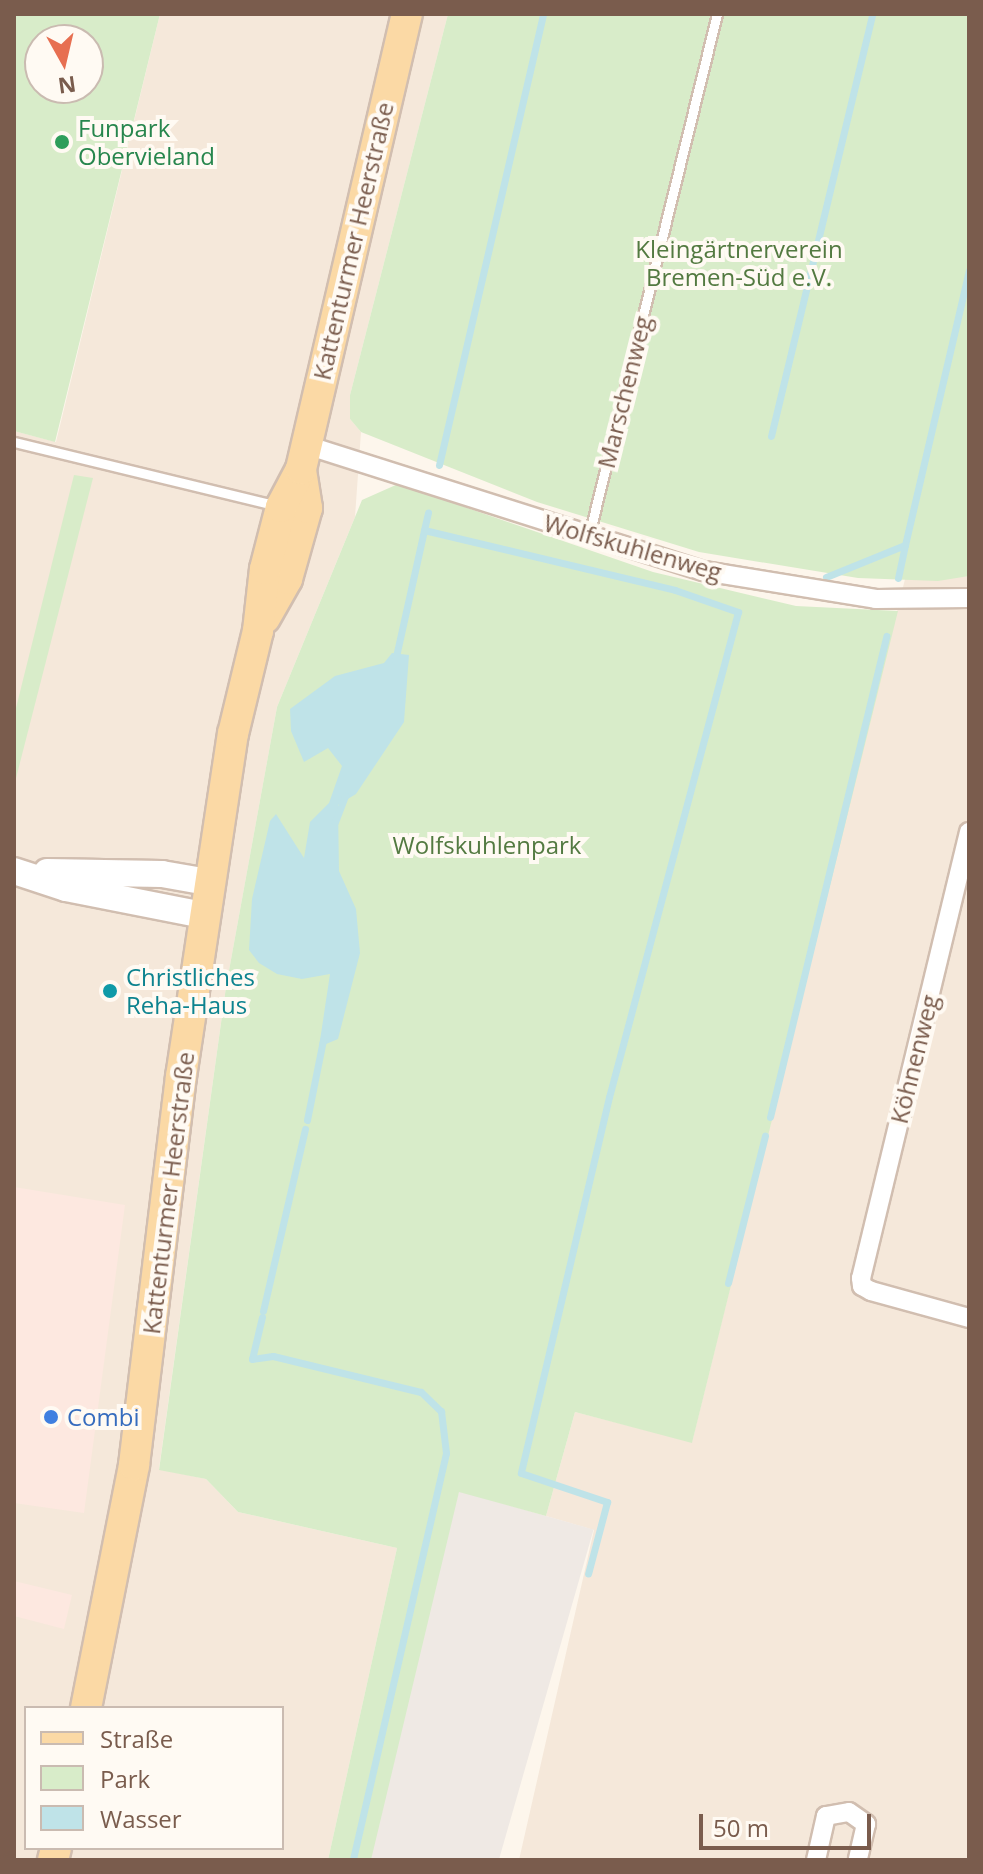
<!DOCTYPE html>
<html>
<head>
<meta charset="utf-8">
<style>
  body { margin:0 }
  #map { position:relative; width:983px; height:1874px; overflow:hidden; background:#fdf6ec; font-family:"Open Sans",sans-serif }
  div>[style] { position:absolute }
  .residential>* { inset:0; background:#f5e8da }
  .commercial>* { inset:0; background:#fde8e0 }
  .industrial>* { inset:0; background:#efe9e4; transform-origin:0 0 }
  .green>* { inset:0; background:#d8ecc9 }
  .water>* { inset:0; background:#bfe3e8 }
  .stream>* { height:7px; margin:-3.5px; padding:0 3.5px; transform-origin:3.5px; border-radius:3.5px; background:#bfe3e8 }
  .roads { filter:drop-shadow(2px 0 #d1beb0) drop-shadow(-2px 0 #d1beb0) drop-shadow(0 2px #d1beb0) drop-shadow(0 -2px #d1beb0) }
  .lane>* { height:9px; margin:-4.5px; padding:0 4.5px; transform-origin:4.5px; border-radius:4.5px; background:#fff }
  .street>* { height:18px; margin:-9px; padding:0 9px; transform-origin:9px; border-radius:9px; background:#fff }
  .secondary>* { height:26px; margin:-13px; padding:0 13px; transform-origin:13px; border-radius:13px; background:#fff }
  .primary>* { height:30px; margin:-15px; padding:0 15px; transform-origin:15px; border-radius:15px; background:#fbd9a5 }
  .dots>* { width:22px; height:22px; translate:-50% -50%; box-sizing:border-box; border:4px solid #fffaf3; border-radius:50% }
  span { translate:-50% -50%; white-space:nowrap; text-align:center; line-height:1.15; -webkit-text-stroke:8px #fffaf3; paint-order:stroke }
  .leisure-label { font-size:24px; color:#27864d }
  .left { translate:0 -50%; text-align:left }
  .street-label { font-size:24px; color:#7a5c4d }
  .park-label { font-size:24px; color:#537a41 }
  .culture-label { font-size:24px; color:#0d838f }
  .shop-label { font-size:24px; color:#366cbe }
  .frame { position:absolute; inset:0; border:16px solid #7a5c4d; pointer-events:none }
  .legend { position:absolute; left:24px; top:1706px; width:260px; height:144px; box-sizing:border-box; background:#fffaf3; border:2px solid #cabbb1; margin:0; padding:10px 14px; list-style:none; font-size:24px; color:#7a5c4d }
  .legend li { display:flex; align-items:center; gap:16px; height:40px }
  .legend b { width:40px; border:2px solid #cabbb1 }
  .north { position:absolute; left:24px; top:24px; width:80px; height:80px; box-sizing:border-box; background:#fffaf3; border:2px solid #cabbb1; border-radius:50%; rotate:172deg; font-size:22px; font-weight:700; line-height:32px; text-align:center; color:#7a5c4d }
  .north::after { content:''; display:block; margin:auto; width:28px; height:36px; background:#e76f51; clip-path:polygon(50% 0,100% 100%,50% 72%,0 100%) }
  .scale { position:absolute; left:699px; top:1814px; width:172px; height:36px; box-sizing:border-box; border:4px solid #7a5c4d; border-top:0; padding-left:10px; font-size:24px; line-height:28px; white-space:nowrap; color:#7a5c4d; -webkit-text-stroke:6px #fffaf3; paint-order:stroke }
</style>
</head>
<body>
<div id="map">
  <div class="residential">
    <i style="clip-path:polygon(evenodd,160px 14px,448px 14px,350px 395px,350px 419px,361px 432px,355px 517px,277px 707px,226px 987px,159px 1469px,206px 1479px,238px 1512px,397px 1548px,328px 1860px,14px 1860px,14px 431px,56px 442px,160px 14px,26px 1708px,282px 1708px,282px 1848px,26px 1848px,26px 1708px)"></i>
    <i style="clip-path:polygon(969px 576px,969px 1860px,519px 1860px,594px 1530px,546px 1516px,575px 1412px,692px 1442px,905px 579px)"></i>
  </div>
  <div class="commercial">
    <i style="clip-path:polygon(14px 1187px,125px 1205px,84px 1513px,14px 1503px)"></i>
    <i style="clip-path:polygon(14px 1581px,72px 1595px,64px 1629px,14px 1616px)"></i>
  </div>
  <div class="industrial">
    <i style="left:459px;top:1491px;width:140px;height:379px;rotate:16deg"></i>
  </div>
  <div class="green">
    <i style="clip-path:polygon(evenodd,14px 14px,160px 14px,55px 442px,14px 431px,14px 14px,88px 40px,88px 88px,40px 88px,40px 40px,88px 40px)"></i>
    <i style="clip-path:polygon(448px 14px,969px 14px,969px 576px,938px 581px,858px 578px,699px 552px,537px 502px,361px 432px,350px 419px,350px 395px)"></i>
    <i style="clip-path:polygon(74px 475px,93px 478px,14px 786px,14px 716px)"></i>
    <i style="clip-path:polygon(398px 484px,653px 572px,796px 606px,898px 611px,692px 1443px,575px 1412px,546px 1516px,459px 1492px,371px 1860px,328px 1860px,397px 1548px,238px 1512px,206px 1479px,159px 1470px,226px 987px,277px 707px,362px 500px)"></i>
  </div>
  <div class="water">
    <i style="clip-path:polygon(392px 653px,409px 655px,404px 722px,356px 794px,338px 805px,339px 871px,356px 909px,360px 953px,338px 1039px,319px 1047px,330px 974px,302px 979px,277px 974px,259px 963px,249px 950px,252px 899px,270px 821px,276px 814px,304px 858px,310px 822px,329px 803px,342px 766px,328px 748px,304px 762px,291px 731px,290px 709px,335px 676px,384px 663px)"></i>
  </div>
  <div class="stream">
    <i style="left:771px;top:436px;width:434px;rotate:-76.5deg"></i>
    <i style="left:439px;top:465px;width:463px;rotate:-77deg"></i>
    <i style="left:424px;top:530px;width:18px;rotate:-77deg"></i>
    <i style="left:826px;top:577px;width:85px;rotate:-22.1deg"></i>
    <i style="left:905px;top:545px;width:282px;rotate:-76.9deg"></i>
    <i style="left:898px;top:578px;width:34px;rotate:-78deg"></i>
    <i style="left:395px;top:661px;width:134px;rotate:-77.5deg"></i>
    <i style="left:424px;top:530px;width:258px;rotate:13.4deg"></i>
    <i style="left:675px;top:590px;width:67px;rotate:19.2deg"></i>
    <i style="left:738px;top:612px;width:502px;rotate:104.89deg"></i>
    <i style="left:609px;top:1097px;width:386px;rotate:103.2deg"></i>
    <i style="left:521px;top:1473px;width:91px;rotate:18.6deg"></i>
    <i style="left:607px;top:1502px;width:74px;rotate:104.8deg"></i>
    <i style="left:335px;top:822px;width:28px;rotate:-69deg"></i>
    <i style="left:770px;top:1117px;width:495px;rotate:-76.4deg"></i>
    <i style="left:307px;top:1120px;width:82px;rotate:-78.7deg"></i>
    <i style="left:728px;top:1283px;width:152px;rotate:-75.9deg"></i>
    <i style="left:263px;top:1311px;width:187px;rotate:-77deg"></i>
    <i style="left:262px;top:1317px;width:43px;rotate:103.4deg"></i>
    <i style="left:252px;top:1359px;width:21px;rotate:-8deg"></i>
    <i style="left:273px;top:1356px;width:152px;rotate:13.7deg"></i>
    <i style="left:421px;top:1392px;width:28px;rotate:44deg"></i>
    <i style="left:441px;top:1411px;width:42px;rotate:83.2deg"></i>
    <i style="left:446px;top:1453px;width:417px;rotate:102.9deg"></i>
  </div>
  <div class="roads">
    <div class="lane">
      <i style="left:14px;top:442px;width:272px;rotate:13.6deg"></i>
      <i style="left:589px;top:535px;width:536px;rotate:-76.2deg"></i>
    </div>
    <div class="street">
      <i style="left:306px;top:445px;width:417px;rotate:17.6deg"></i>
      <i style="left:704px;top:571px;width:174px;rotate:9.2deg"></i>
      <i style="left:876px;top:599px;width:93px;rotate:-0.6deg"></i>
      <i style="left:969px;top:832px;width:459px;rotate:103.6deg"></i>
      <i style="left:861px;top:1278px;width:8px;rotate:83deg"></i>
      <i style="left:862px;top:1286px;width:10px;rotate:29deg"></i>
      <i style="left:871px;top:1291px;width:102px;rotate:15.4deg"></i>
      <i style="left:816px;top:1860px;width:45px;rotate:-77.2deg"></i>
      <i style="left:826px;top:1816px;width:23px;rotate:-10deg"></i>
      <i style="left:849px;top:1812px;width:21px;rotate:35deg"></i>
      <i style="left:866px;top:1824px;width:37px;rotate:103deg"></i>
    </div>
    <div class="secondary">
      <i style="left:14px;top:871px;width:55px;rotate:18.1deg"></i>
      <i style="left:66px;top:888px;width:141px;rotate:11.1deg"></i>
      <i style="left:47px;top:872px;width:115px;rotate:1deg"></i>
      <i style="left:162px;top:874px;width:47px;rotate:9.9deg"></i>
    </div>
    <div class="primary">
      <i style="left:265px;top:618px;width:45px;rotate:-60.6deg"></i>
      <i style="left:287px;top:579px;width:74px;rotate:-74.3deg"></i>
      <i style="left:307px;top:508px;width:39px;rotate:-99deg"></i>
      <i style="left:86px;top:1708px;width:248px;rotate:-78.8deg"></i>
      <i style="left:134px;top:1465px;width:391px;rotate:-83.1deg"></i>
      <i style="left:181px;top:1077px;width:347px;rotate:-81.4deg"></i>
      <i style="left:233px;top:734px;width:106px;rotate:-76.4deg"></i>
      <i style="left:258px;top:631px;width:62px;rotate:-83.6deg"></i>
      <i style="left:265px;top:569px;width:64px;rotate:-75.5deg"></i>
      <i style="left:281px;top:507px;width:43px;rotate:-62.2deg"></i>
      <i style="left:301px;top:469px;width:467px;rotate:-76.9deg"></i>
      <i style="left:53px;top:1860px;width:12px;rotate:-76deg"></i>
    </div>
  </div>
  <div class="dots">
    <i style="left:62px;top:142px;background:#2e9e5b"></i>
    <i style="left:110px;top:991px;background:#0f9aa8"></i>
    <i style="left:51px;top:1417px;background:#3f7fe0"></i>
  </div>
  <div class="leisure-label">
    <span class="left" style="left:78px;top:142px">Funpark<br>Obervieland</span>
  </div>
  <div class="street-label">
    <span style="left:353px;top:241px;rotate:-77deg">Kattenturmer Heerstraße</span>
    <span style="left:624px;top:392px;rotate:-76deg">Marschenweg</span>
    <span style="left:633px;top:547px;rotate:16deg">Wolfskuhlenweg</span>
    <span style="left:914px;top:1059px;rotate:-76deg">Köhnenweg</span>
    <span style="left:168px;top:1193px;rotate:-83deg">Kattenturmer Heerstraße</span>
  </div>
  <div class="park-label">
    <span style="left:739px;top:263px">Kleingärtnerverein<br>Bremen-Süd e.V.</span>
    <span style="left:487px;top:845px">Wolfskuhlenpark</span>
  </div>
  <div class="culture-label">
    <span class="left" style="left:126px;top:991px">Christliches<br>Reha-Haus</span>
  </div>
  <div class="shop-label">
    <span class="left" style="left:67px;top:1417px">Combi</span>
  </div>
  <div class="frame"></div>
  <ul class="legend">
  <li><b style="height:10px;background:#fbd9a5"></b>Straße</li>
  <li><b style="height:22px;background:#d8ecc9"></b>Park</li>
  <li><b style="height:22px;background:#bfe3e8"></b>Wasser</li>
  </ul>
  <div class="north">N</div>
  <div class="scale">50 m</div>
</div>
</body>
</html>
